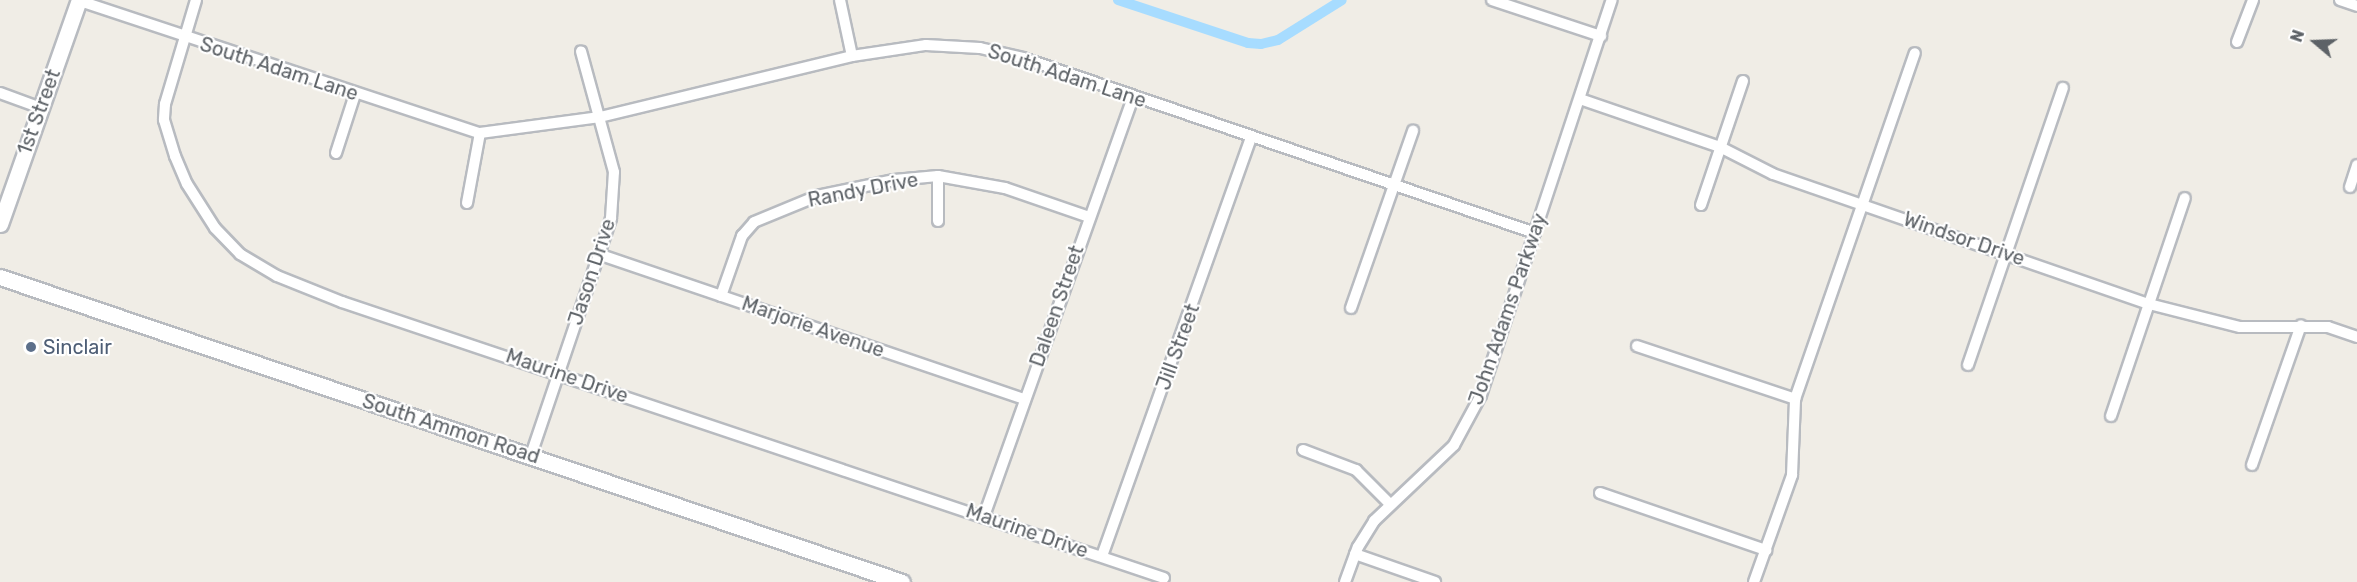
<!DOCTYPE html>
<html>
<head>
<meta charset="utf-8">
<style>
  body { margin:0 }
  #map { position:relative; width:2357px; height:582px; overflow:hidden; background:#f0ede6; font-family:Rubik,sans-serif }
  div>[style] { position:absolute }
  .canal>* { height:10px; margin:-5px; padding:0 5px; transform-origin:5px; border-radius:5px; background:#a7dcff }
  .roads { filter:drop-shadow(2px 0 #b8bbc0) drop-shadow(-2px 0 #b8bbc0) drop-shadow(0 2px #b8bbc0) drop-shadow(0 -2px #b8bbc0) }
  .minor>* { height:10px; margin:-5px; padding:0 5px; transform-origin:5px; border-radius:5px; background:#fff }
  .secondary>* { height:15px; margin:-7.5px; padding:0 7.5px; transform-origin:7.5px; border-radius:7.5px; background:#fff }
  .dots>* { width:16px; height:16px; translate:-50% -50%; box-sizing:border-box; border:3px solid #fff; border-radius:50% }
  span { translate:-50% -50%; white-space:nowrap; text-align:center; line-height:1.15; -webkit-text-stroke:4.5px #fff; paint-order:stroke }
  .street-label { font-size:20px; color:#5d6267 }
  .service-label { font-size:20px; color:#4e5e75 }
  .left { translate:0 -50%; text-align:left }
  .north { position:absolute; left:2285px; top:12px; width:60px; height:60px; -webkit-text-stroke:4px #fff; paint-order:stroke; rotate:289deg; font-size:16px; font-weight:700; line-height:24px; text-align:center; color:#5d6267 }
  .north::after { content:''; display:block; margin:auto; width:21px; height:27px; background:#5d6267; clip-path:polygon(50% 0,100% 100%,50% 72%,0 100%) }
</style>
</head>
<body>
<div id="map">
  <div class="canal">
    <i style="left:1118px;top:0;width:137px;rotate:18.3deg"></i>
    <i style="left:1248px;top:43px;width:13px;rotate:4deg"></i>
    <i style="left:1261px;top:44px;width:17px;rotate:-13deg"></i>
    <i style="left:1278px;top:40px;width:75px;rotate:-32deg"></i>
  </div>
  <div class="roads">
    <div class="minor">
      <i style="left:77px;top:0;width:424px;rotate:18.3deg"></i>
      <i style="left:480px;top:133px;width:121px;rotate:-7.6deg"></i>
      <i style="left:600px;top:117px;width:259px;rotate:-13.6deg"></i>
      <i style="left:852px;top:56px;width:75px;rotate:-8.5deg"></i>
      <i style="left:926px;top:45px;width:54px;rotate:3.2deg"></i>
      <i style="left:980px;top:48px;width:44px;rotate:13.1deg"></i>
      <i style="left:1023px;top:58px;width:541px;rotate:18.87deg"></i>
      <i style="left:196px;top:0;width:109px;rotate:106.6deg"></i>
      <i style="left:165px;top:104px;width:16px;rotate:94deg"></i>
      <i style="left:164px;top:120px;width:38px;rotate:73deg"></i>
      <i style="left:175px;top:156px;width:30px;rotate:67deg"></i>
      <i style="left:187px;top:184px;width:52px;rotate:57.5deg"></i>
      <i style="left:215px;top:228px;width:36px;rotate:46deg"></i>
      <i style="left:240px;top:254px;width:43px;rotate:30.7deg"></i>
      <i style="left:277px;top:276px;width:70px;rotate:21.8deg"></i>
      <i style="left:342px;top:302px;width:867px;rotate:18.56deg"></i>
      <i style="left:840px;top:0;width:57px;rotate:77.9deg"></i>
      <i style="left:1492px;top:0;width:115px;rotate:18.3deg"></i>
      <i style="left:2340px;top:0;width:18px;rotate:19deg"></i>
      <i style="left:2237px;top:42px;width:45px;rotate:-69.1deg"></i>
      <i style="left:0;top:93px;width:44px;rotate:20.1deg"></i>
      <i style="left:1580px;top:99px;width:148px;rotate:18.9deg"></i>
      <i style="left:1720px;top:147px;width:59px;rotate:27deg"></i>
      <i style="left:1773px;top:174px;width:398px;rotate:19.1deg"></i>
      <i style="left:2149px;top:304px;width:94px;rotate:14.2deg"></i>
      <i style="left:2240px;top:327px;width:88px"></i>
      <i style="left:2328px;top:327px;width:31px;rotate:19deg"></i>
      <i style="left:336px;top:153px;width:62px;rotate:-72.1deg"></i>
      <i style="left:938px;top:176px;width:45px;rotate:90deg"></i>
      <i style="left:2350px;top:187px;width:23px;rotate:-72deg"></i>
      <i style="left:467px;top:203px;width:71px;rotate:-79.5deg"></i>
      <i style="left:1701px;top:205px;width:131px;rotate:-71.3deg"></i>
      <i style="left:601px;top:255px;width:448px;rotate:18.8deg"></i>
      <i style="left:721px;top:296px;width:64px;rotate:-70.7deg"></i>
      <i style="left:742px;top:236px;width:18px;rotate:-49deg"></i>
      <i style="left:754px;top:222px;width:68px;rotate:-22.4deg"></i>
      <i style="left:817px;top:196px;width:79px;rotate:-11.7deg"></i>
      <i style="left:894px;top:180px;width:44px;rotate:-5.2deg"></i>
      <i style="left:938px;top:176px;width:68px;rotate:10.2deg"></i>
      <i style="left:1005px;top:188px;width:89px;rotate:19deg"></i>
      <i style="left:1351px;top:308px;width:188px;rotate:-70.7deg"></i>
      <i style="left:1637px;top:346px;width:167px;rotate:18.5deg"></i>
      <i style="left:1968px;top:365px;width:293px;rotate:-71.1deg"></i>
      <i style="left:2111px;top:416px;width:230px;rotate:-71.3deg"></i>
      <i style="left:1303px;top:450px;width:57px;rotate:20.7deg"></i>
      <i style="left:1356px;top:470px;width:48px;rotate:45deg"></i>
      <i style="left:531px;top:455px;width:250px;rotate:-71.3deg"></i>
      <i style="left:611px;top:218px;width:46px;rotate:-86.3deg"></i>
      <i style="left:614px;top:172px;width:125px;rotate:-105.3deg"></i>
      <i style="left:2252px;top:465px;width:148px;rotate:-70.7deg"></i>
      <i style="left:1600px;top:493px;width:176px;rotate:19deg"></i>
      <i style="left:984px;top:516px;width:445px;rotate:-70.4deg"></i>
      <i style="left:1355px;top:554px;width:85px;rotate:19.3deg"></i>
      <i style="left:1102px;top:556px;width:444px;rotate:-70.4deg"></i>
      <i style="left:1345px;top:582px;width:37px;rotate:-70deg"></i>
      <i style="left:1358px;top:547px;width:31px;rotate:-58deg"></i>
      <i style="left:1374px;top:521px;width:110px;rotate:-43.5deg"></i>
      <i style="left:1454px;top:445px;width:57px;rotate:-61.6deg"></i>
      <i style="left:1481px;top:395px;width:416px;rotate:-71.7deg"></i>
      <i style="left:1754px;top:582px;width:114px;rotate:-70.4deg"></i>
      <i style="left:1792px;top:475px;width:76px;rotate:-87.7deg"></i>
      <i style="left:1795px;top:399px;width:366px;rotate:-70.9deg"></i>
    </div>
    <div class="secondary">
      <i style="left:0;top:224px;width:238px;rotate:-70.6deg"></i>
      <i style="left:0;top:277px;width:952px;rotate:18.68deg"></i>
    </div>
  </div>
  <div class="dots">
    <i style="left:31px;top:347px;background:#5c6f8a"></i>
  </div>
  <div class="street-label">
    <span style="left:279px;top:69px;rotate:18deg">South Adam Lane</span>
    <span style="left:1067px;top:76px;rotate:18deg">South Adam Lane</span>
    <span style="left:39px;top:112px;rotate:-70deg">1st Street</span>
    <span style="left:863px;top:190px;rotate:-11deg">Randy Drive</span>
    <span style="left:1964px;top:239px;rotate:19deg">Windsor Drive</span>
    <span style="left:592px;top:272px;rotate:-72deg">Jason Drive</span>
    <span style="left:1057px;top:306px;rotate:-71deg">Daleen Street</span>
    <span style="left:1508px;top:309px;rotate:-71deg">John Adams Parkway</span>
    <span style="left:813px;top:327px;rotate:19deg">Marjorie Avenue</span>
    <span style="left:1178px;top:347px;rotate:-70deg">Jill Street</span>
    <span style="left:567px;top:376px;rotate:19deg">Maurine Drive</span>
    <span style="left:451px;top:429px;rotate:18deg">South Ammon Road</span>
    <span style="left:1027px;top:531px;rotate:19deg">Maurine Drive</span>
  </div>
  <div class="service-label">
    <span class="left" style="left:43px;top:347px">Sinclair</span>
  </div>
  <div class="north">N</div>
</div>
</body>
</html>
